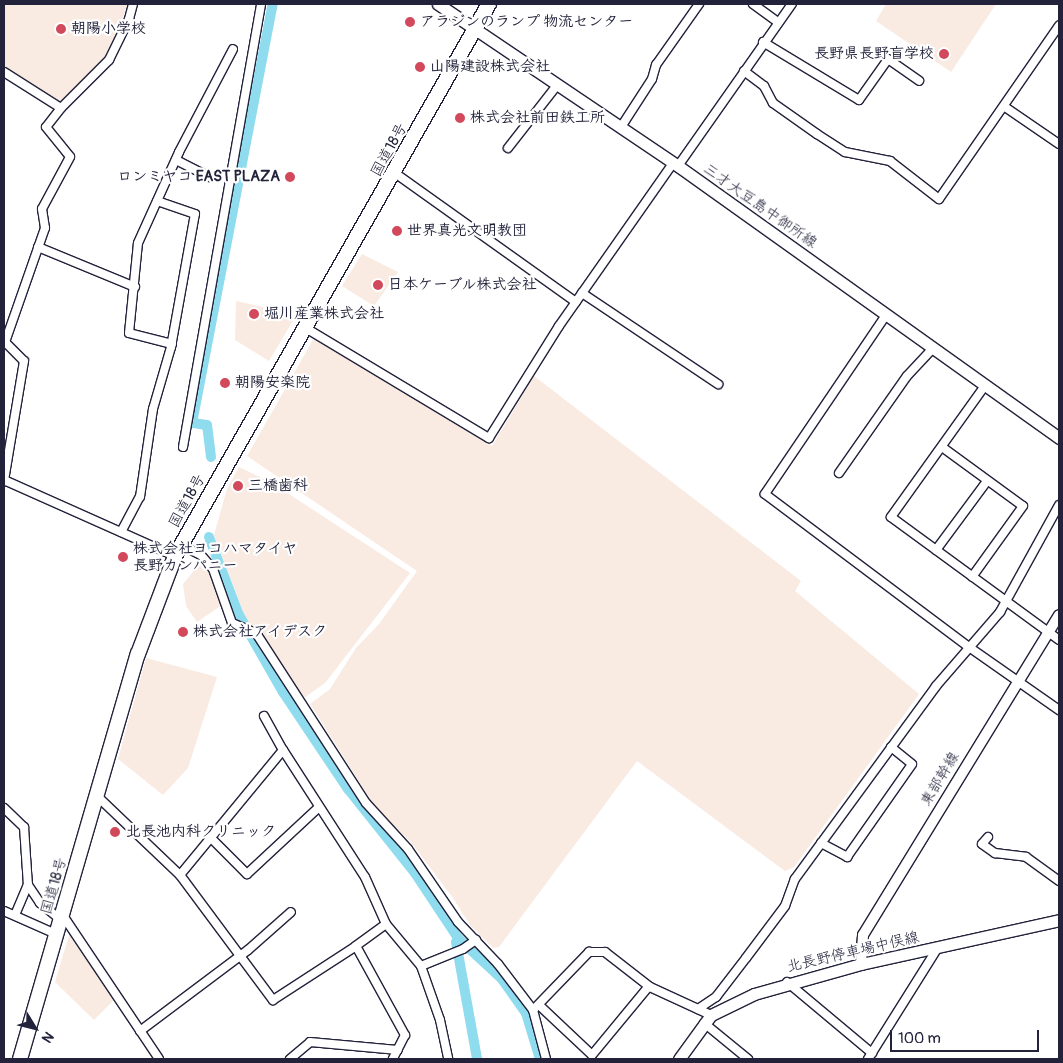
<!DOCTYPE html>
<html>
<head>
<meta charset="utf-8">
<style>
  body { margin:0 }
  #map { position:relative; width:1063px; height:1063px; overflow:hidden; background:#fff; font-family:Pangolin,"Klee One",sans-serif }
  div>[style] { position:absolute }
  .built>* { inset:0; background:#f9eae2 }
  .canal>* { height:10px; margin:-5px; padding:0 5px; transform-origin:5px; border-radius:5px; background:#8fdcee }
  .roads { filter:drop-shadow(1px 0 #22223b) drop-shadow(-1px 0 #22223b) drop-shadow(0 1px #22223b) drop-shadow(0 -1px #22223b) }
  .minor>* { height:8px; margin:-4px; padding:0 4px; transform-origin:4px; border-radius:4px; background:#fff }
  .tertiary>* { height:10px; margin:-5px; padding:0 5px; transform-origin:5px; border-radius:5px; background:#fff }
  .secondary>* { height:11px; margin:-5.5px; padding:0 5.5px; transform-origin:5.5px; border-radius:5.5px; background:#fff }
  .trunk>* { height:14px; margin:-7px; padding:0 7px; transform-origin:7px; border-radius:7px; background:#fff }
  .dots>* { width:14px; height:14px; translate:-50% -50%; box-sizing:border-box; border:2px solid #fff; border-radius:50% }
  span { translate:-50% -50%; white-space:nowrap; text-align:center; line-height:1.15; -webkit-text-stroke:4.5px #fff; paint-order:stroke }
  .poi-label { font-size:15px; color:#22223b; font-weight:700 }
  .left { translate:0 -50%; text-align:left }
  .right { translate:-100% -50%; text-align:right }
  .street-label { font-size:15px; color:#22223b }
  .frame { position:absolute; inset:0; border:5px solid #22223b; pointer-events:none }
  .north { position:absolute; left:10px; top:1003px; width:50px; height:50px; -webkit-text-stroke:4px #fff; paint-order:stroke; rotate:126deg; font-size:14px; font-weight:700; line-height:20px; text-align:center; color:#22223b }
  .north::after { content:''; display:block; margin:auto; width:18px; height:22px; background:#22223b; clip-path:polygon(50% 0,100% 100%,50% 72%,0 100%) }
  .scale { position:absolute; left:890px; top:1030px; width:149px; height:22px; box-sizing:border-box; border:2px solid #22223b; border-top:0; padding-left:6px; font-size:15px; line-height:18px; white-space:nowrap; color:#22223b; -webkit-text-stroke:4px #fff; paint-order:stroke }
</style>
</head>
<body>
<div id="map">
  <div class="built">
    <i style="clip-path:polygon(4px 4px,128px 4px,108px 54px,59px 103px,4px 67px)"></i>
    <i style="clip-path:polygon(886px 4px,996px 4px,951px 72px,876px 21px)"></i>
    <i style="clip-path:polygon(362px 254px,398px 272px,374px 306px,342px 286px)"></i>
    <i style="clip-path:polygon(236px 301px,284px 312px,294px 319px,269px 361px,235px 340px)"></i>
    <i style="clip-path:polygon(314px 338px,492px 446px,534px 376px,801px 581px,795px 591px,919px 694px,794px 867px,785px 871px,637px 761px,499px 947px,493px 948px,470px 925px,453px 898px,410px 841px,377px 810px,310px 704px,330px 689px,356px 648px,379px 624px,417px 571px,247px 456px)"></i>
    <i style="clip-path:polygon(239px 467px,272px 483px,410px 573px,325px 683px,301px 700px,247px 622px,214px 535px,227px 489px)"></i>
    <i style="clip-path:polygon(202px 561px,212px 572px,222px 605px,197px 622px,186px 606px,183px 584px)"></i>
    <i style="clip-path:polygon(146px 658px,217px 677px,188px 768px,163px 795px,118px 759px)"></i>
    <i style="clip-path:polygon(70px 932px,114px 1000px,94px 1020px,55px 982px)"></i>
  </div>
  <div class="canal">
    <i style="left:211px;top:457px;width:32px;rotate:-97deg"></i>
    <i style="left:207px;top:425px;width:15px;rotate:-172deg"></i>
    <i style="left:192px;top:423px;width:427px;rotate:-79.1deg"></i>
    <i style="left:209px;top:537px;width:84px;rotate:69deg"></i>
    <i style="left:239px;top:615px;width:89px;rotate:60.3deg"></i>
    <i style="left:283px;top:692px;width:117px;rotate:56.2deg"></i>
    <i style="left:348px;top:789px;width:107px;rotate:51.4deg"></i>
    <i style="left:415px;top:873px;width:78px;rotate:56.5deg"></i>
    <i style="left:458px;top:938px;width:60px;rotate:43deg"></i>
    <i style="left:502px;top:979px;width:42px;rotate:54.8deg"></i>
    <i style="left:526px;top:1013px;width:48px;rotate:73.1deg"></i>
    <i style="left:456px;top:942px;width:119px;rotate:79.8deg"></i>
  </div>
  <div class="roads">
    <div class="minor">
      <i style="left:753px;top:4px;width:31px;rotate:36deg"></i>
      <i style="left:763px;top:42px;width:112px;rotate:31.1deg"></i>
      <i style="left:859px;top:100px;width:50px;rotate:-54.7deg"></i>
      <i style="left:888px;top:59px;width:38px;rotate:35deg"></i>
      <i style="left:744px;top:71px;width:25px;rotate:37deg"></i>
      <i style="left:764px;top:86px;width:19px;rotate:62deg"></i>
      <i style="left:773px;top:103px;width:54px;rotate:35.2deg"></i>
      <i style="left:817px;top:134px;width:33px;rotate:33deg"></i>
      <i style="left:845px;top:152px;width:46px;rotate:11.3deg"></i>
      <i style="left:890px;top:161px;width:62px;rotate:37.8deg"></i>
      <i style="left:939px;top:199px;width:211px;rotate:-55.3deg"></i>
      <i style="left:4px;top:72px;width:67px;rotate:32.3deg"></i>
      <i style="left:61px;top:108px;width:24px;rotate:128deg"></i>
      <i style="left:46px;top:127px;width:38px;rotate:51deg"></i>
      <i style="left:70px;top:157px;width:59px;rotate:118.3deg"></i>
      <i style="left:42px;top:209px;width:19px;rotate:81deg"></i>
      <i style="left:45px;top:228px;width:121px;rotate:109.3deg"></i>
      <i style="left:1005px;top:107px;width:65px;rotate:34.4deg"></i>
      <i style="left:61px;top:108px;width:68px;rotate:-45deg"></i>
      <i style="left:109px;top:60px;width:46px;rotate:-64deg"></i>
      <i style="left:129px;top:19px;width:16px;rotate:-75deg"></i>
      <i style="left:621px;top:127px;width:57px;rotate:-57.1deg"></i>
      <i style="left:652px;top:79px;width:15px;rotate:-74deg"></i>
      <i style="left:656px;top:65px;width:75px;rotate:-54.8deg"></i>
      <i style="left:508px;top:148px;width:81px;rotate:-52deg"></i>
      <i style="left:176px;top:160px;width:37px;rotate:27deg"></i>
      <i style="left:678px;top:166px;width:198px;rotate:-54.9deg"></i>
      <i style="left:395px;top:173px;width:222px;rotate:35.5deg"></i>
      <i style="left:38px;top:247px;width:105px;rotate:22.4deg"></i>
      <i style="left:582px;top:293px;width:164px;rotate:33.8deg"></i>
      <i style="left:886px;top:315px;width:216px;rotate:124.1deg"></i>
      <i style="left:765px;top:494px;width:255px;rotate:36.9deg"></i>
      <i style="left:969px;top:647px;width:110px;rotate:35deg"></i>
      <i style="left:304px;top:327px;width:216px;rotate:31deg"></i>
      <i style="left:489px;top:438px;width:132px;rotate:-58deg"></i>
      <i style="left:559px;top:326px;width:199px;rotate:-55deg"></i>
      <i style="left:4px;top:341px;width:28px;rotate:45deg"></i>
      <i style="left:24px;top:361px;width:122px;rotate:99.5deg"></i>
      <i style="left:172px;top:344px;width:44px;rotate:-165.7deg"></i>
      <i style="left:129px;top:333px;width:90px;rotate:-84.3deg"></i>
      <i style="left:138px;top:243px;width:100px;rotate:-65.7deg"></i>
      <i style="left:179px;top:152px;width:116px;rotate:-62.3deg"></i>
      <i style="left:984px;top:387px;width:160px;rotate:125.6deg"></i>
      <i style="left:891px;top:517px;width:208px;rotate:36.2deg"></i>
      <i style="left:183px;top:447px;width:450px;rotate:-80deg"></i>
      <i style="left:942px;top:447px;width:100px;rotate:36.1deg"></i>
      <i style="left:1023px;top:506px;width:87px;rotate:125.7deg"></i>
      <i style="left:839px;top:473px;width:118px;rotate:-55deg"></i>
      <i style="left:907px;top:376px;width:37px;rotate:-47deg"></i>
      <i style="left:4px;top:480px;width:187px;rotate:24deg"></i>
      <i style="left:121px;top:532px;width:40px;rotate:-62deg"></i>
      <i style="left:140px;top:497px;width:89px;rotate:-81.6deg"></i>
      <i style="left:153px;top:409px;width:65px;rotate:-73.8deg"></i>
      <i style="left:171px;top:347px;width:135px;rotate:-79.8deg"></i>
      <i style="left:195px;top:214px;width:40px;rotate:-161.1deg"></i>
      <i style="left:181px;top:545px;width:22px;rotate:27deg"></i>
      <i style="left:201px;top:555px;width:18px;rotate:49deg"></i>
      <i style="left:213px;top:569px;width:57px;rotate:70.6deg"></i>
      <i style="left:232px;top:623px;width:26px;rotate:23deg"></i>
      <i style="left:256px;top:633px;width:202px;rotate:57.1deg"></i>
      <i style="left:366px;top:803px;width:62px;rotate:47.6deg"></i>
      <i style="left:408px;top:849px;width:88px;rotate:55.6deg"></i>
      <i style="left:458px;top:922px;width:58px;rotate:46.4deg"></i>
      <i style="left:498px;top:964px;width:58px;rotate:52.7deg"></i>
      <i style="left:533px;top:1010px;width:51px;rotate:75.1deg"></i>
      <i style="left:936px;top:550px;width:86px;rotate:-53.5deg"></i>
      <i style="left:264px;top:716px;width:39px;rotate:61deg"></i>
      <i style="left:97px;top:796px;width:115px;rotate:43.6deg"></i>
      <i style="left:180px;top:875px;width:156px;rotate:53.4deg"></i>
      <i style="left:273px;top:1000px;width:99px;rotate:-33deg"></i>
      <i style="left:4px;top:808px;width:28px;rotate:44deg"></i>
      <i style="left:24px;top:827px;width:58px;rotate:86.1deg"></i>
      <i style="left:28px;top:885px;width:22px;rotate:56deg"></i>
      <i style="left:40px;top:903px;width:27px;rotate:39deg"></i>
      <i style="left:988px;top:837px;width:9px;rotate:131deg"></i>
      <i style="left:982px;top:844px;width:16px;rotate:35deg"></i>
      <i style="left:995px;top:853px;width:31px;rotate:7deg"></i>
      <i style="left:1026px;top:857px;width:41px;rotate:36deg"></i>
      <i style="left:211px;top:838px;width:51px;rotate:45deg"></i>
      <i style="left:247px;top:874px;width:98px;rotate:-42.9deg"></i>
      <i style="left:821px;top:843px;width:30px;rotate:28deg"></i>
      <i style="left:847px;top:857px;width:113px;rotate:-55deg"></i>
      <i style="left:912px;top:764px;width:27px;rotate:-141deg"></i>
      <i style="left:180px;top:875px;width:162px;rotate:-50.5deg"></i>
      <i style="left:283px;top:750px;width:151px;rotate:57.2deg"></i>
      <i style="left:365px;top:877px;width:51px;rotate:65.9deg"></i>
      <i style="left:386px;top:924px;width:55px;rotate:50.2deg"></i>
      <i style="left:421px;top:966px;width:57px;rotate:70.6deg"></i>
      <i style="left:440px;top:1020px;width:40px;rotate:78deg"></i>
      <i style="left:4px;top:911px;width:57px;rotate:23.9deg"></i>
      <i style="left:62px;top:914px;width:174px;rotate:56.2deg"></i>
      <i style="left:15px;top:915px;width:33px;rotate:-67deg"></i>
      <i style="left:386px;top:924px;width:37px;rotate:144deg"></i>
      <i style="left:356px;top:946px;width:102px;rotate:61.2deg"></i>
      <i style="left:405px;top:1035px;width:27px;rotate:117deg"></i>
      <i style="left:421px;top:966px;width:45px;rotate:-22deg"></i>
      <i style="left:463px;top:949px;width:16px;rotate:-35deg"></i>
      <i style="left:787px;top:982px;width:111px;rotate:39.9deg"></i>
      <i style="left:540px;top:1006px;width:71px;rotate:43.3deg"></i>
      <i style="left:592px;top:1055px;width:89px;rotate:-50.4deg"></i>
      <i style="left:698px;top:1009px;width:22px;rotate:-34deg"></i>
      <i style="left:716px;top:997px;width:49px;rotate:-52.4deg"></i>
      <i style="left:746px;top:958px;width:65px;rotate:-53.1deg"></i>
      <i style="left:785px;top:906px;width:29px;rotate:-70deg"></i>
      <i style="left:795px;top:879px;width:239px;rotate:-53.8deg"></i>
      <i style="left:936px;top:686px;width:98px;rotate:-49.1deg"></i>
      <i style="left:1000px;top:612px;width:122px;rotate:-61.1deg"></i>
      <i style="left:533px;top:1010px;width:81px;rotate:-46deg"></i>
      <i style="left:589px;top:952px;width:16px"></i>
      <i style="left:605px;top:952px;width:57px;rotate:37.9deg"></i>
      <i style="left:650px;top:987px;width:67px;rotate:24.7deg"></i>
      <i style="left:704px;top:1023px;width:57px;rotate:39.3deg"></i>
      <i style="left:140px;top:1031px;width:135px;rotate:-36.9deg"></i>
      <i style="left:248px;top:950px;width:57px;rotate:-41.5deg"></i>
      <i style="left:290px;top:1059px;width:26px;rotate:-40deg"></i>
      <i style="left:310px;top:1042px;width:88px;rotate:5.2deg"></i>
      <i style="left:868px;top:1059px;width:130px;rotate:-57.9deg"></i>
    </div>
    <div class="tertiary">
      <i style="left:861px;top:964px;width:29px;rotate:-86deg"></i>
      <i style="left:863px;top:935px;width:375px;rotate:-58.5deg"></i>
    </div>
    <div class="secondary">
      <i style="left:438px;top:4px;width:290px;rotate:34deg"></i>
      <i style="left:678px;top:166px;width:468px;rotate:35.5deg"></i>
      <i style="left:679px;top:1059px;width:54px;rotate:-54deg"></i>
      <i style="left:711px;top:1015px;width:48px;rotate:-26deg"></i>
      <i style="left:754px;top:994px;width:111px;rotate:-15.7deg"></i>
      <i style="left:861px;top:964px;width:203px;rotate:-12.5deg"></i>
    </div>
    <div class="trunk">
      <i style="left:20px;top:1059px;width:422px;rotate:-73.8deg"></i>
      <i style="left:138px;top:654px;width:105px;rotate:-69.3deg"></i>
      <i style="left:175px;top:556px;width:635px;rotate:-60.37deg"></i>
    </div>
  </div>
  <div class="dots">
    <i style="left:410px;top:22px;background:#d1495b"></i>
    <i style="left:61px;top:29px;background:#d1495b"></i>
    <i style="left:944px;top:54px;background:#d1495b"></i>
    <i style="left:420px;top:67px;background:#d1495b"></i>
    <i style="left:460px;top:118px;background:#d1495b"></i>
    <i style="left:290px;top:177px;background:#d1495b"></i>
    <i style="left:397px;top:231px;background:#d1495b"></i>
    <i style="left:378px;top:285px;background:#d1495b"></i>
    <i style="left:254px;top:314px;background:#d1495b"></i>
    <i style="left:225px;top:383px;background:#d1495b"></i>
    <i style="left:238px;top:486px;background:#d1495b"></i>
    <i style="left:123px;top:557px;background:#d1495b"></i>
    <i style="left:183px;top:632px;background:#d1495b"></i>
    <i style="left:115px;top:832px;background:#d1495b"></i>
  </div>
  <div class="poi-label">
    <span class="left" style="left:420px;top:22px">アラジンのランプ 物流センター</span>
    <span class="left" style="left:71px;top:29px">朝陽小学校</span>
    <span class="right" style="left:934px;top:54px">長野県長野盲学校</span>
    <span class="left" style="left:430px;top:67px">山陽建設株式会社</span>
    <span class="left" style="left:470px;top:118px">株式会社前田鉄工所</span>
    <span class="right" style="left:280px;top:177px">ロンミヤコ EAST PLAZA</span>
    <span class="left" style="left:407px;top:231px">世界真光文明教団</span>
    <span class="left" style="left:388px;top:285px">日本ケーブル株式会社</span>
    <span class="left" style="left:264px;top:314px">堀川産業株式会社</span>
    <span class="left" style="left:235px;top:383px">朝陽安楽院</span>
    <span class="left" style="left:248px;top:486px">三橋歯科</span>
    <span class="left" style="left:133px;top:557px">株式会社ヨコハマタイヤ<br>長野カンパニー</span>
    <span class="left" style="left:193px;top:632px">株式会社アイデスク</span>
    <span class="left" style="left:126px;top:832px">北長池内科クリニック</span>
  </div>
  <div class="street-label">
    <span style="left:389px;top:150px;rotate:-61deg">国道18号</span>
    <span style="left:760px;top:206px;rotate:35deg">三才大豆島中御所線</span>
    <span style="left:187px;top:501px;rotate:-61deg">国道18号</span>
    <span style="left:940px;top:779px;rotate:-59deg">東部幹線</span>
    <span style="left:54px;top:886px;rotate:-74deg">国道18号</span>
    <span style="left:853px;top:952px;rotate:-13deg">北長野停車場中俣線</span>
  </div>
  <div class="frame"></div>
  <div class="north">N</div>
  <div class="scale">100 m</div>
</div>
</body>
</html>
